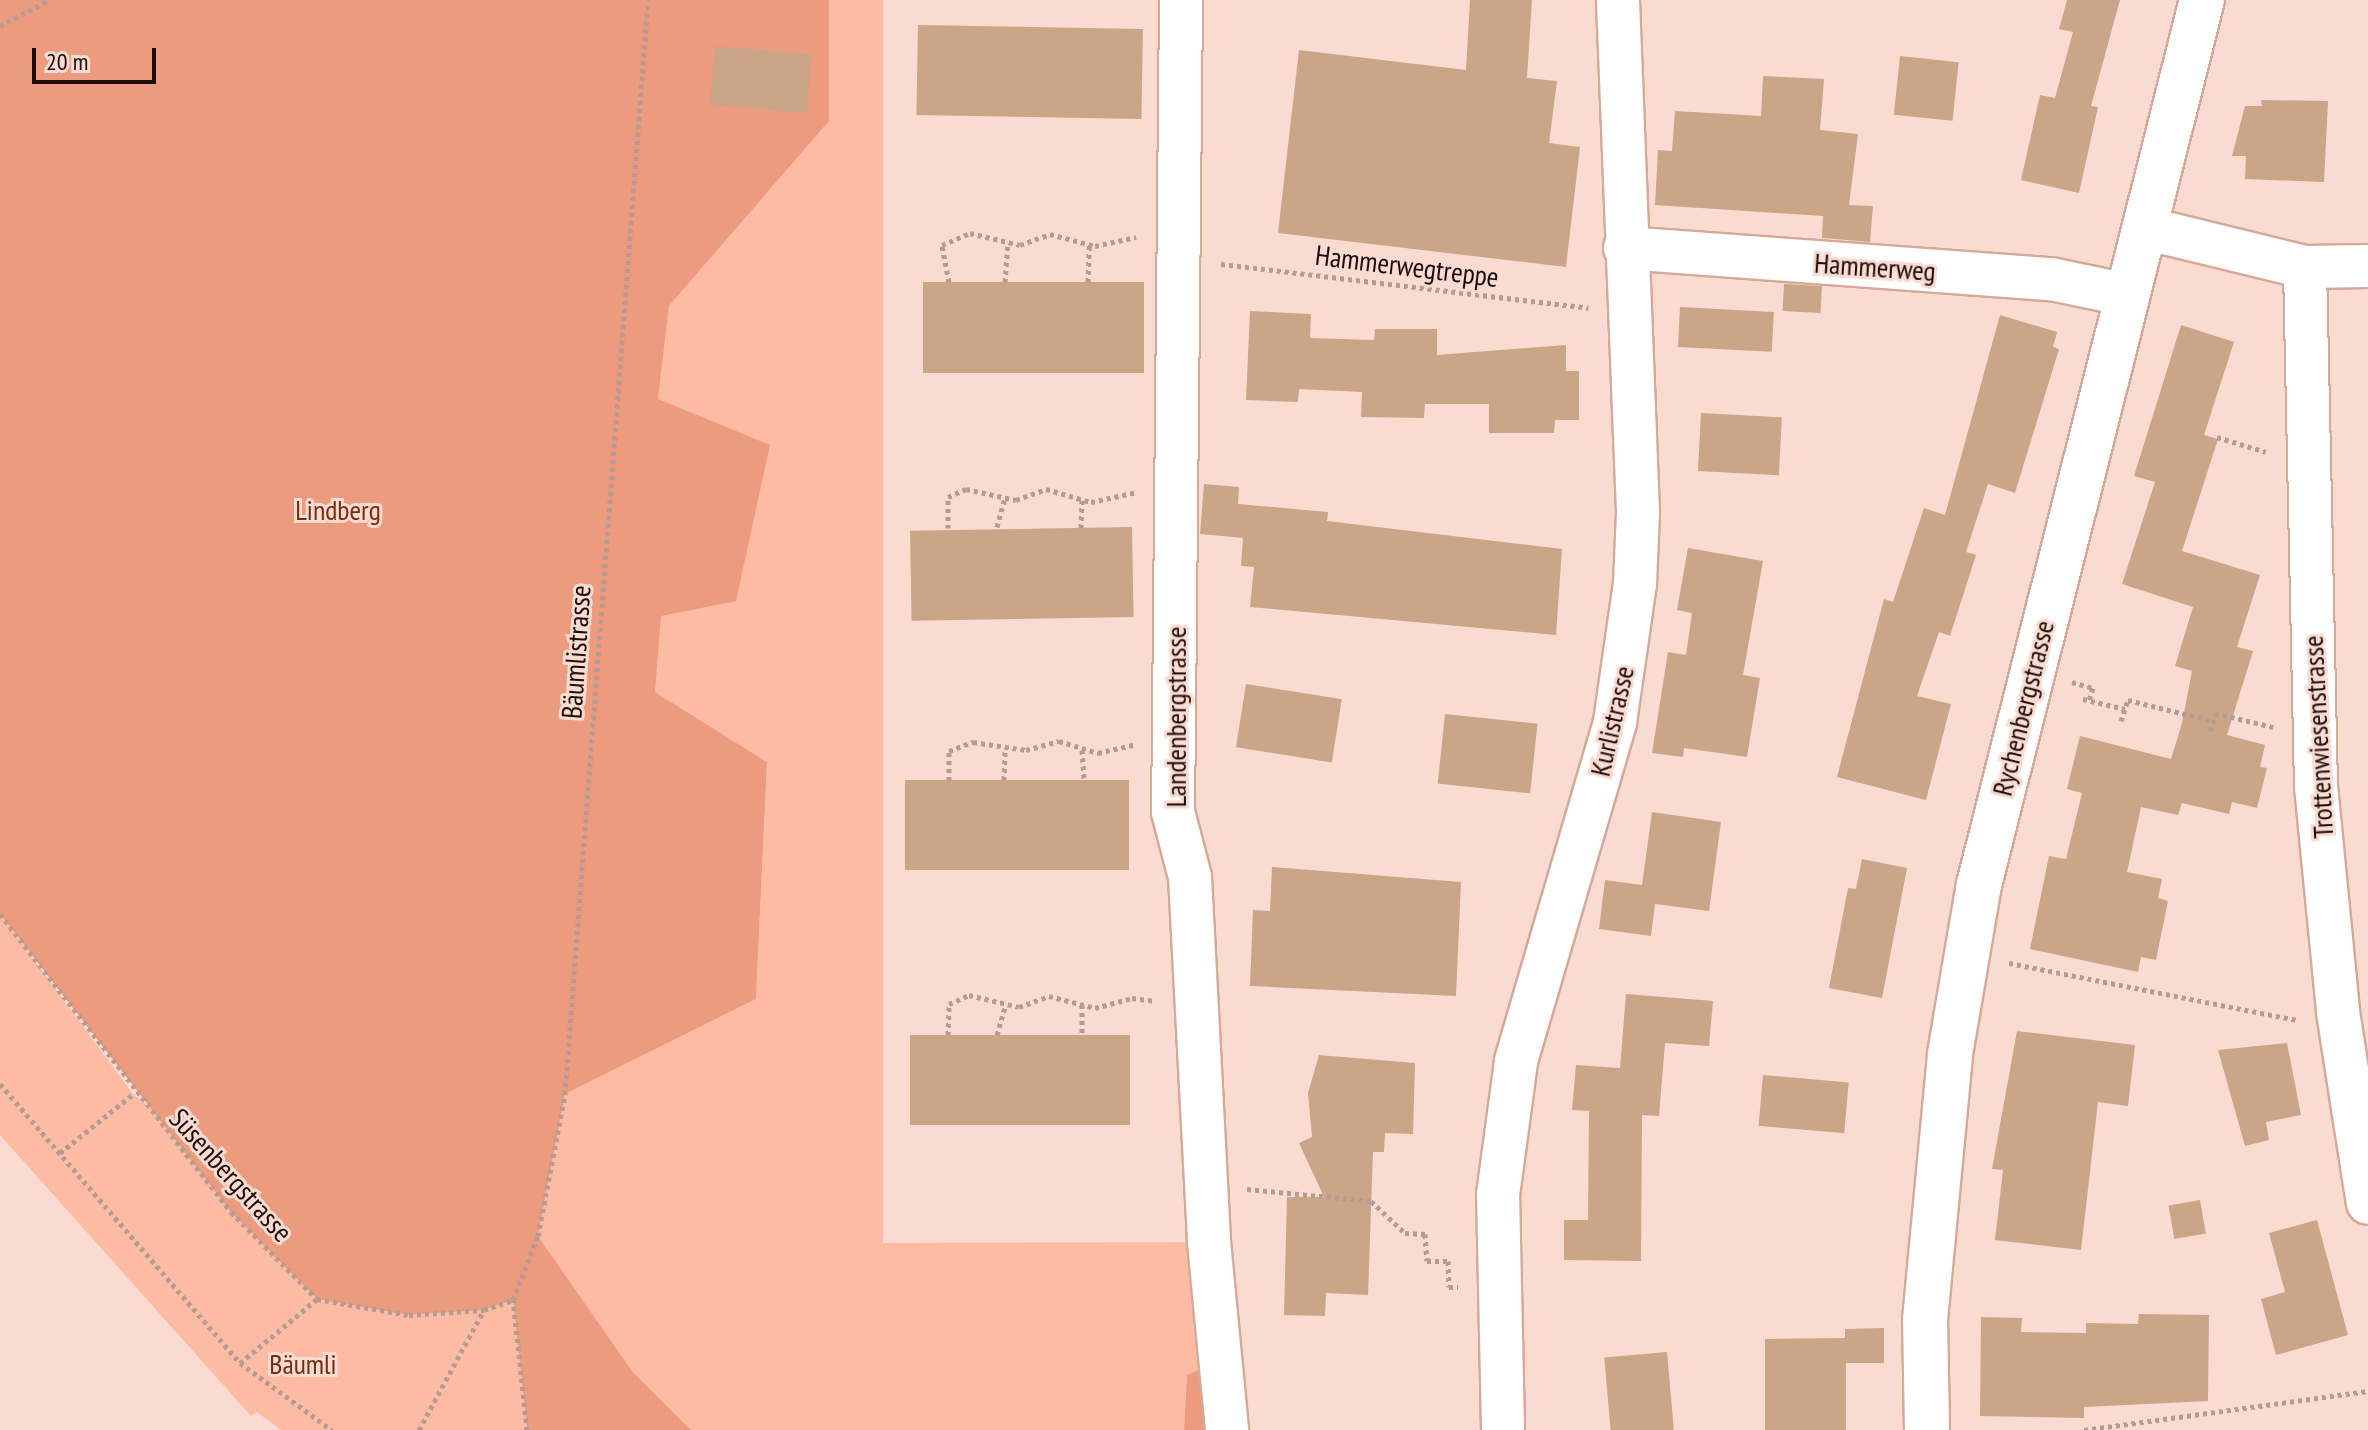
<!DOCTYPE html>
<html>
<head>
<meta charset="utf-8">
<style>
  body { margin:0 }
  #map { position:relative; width:2368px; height:1430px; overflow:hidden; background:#f9dbd1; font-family:"PT Sans Narrow",sans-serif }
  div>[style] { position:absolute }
  .green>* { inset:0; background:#febba4 }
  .forest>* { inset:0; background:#ec9b7f }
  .building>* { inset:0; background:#caa588; transform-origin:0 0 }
  .path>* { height:5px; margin-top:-2.5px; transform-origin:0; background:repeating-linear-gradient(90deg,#b59c93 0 4px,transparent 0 8px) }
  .roads { filter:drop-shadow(2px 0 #d6a898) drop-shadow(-2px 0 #d6a898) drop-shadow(0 2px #d6a898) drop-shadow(0 -2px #d6a898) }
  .street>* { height:42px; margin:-21px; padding:0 21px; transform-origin:21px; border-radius:21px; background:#fff }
  .secondary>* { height:44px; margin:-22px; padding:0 22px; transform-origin:22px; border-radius:22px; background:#fff }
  span { translate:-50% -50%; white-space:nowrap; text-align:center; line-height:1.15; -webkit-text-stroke:6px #f9dbd1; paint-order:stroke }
  .street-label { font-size:28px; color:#1c0c07 }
  .park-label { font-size:28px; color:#752d10 }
  .scale { position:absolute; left:32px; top:48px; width:124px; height:36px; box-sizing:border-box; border:4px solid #1c0c07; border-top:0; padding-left:10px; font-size:24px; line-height:28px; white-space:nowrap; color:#1c0c07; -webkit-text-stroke:6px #f9dbd1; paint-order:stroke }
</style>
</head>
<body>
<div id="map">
  <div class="green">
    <i style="clip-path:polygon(829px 0,883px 0,883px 1243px,1209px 1242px,1217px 1361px,1187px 1375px,1184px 1430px,691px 1430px,632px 1371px,538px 1236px,565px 1094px,756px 999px,767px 762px,655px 692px,658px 399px,669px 306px,829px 121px)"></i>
    <i style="clip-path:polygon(0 914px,133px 1094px,409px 1315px,484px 1310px,513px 1300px,527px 1430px,281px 1430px,257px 1412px,251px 1416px,0 1135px)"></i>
  </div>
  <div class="forest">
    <i style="clip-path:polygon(0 0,829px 0,829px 121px,669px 306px,658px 399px,770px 445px,736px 601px,661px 616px,655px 692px,767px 762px,756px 999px,565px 1094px,538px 1236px,632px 1371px,691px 1430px,527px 1430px,513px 1300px,483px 1310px,409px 1315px,317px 1299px,231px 1212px,0 914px)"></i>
    <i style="clip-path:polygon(1217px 1361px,1227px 1430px,1184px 1430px,1187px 1375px)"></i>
  </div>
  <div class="building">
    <i style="clip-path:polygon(1470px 0,1532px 0,1527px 78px,1557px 81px,1549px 143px,1580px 147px,1566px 267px,1278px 233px,1299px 50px,1466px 70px)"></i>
    <i style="clip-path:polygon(2067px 0,2120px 0,2091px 106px,2098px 107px,2079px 193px,2021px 180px,2040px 95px,2055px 98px,2073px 32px,2059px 29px)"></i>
    <i style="left:918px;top:25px;width:225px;height:90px;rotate:1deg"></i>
    <i style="left:715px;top:46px;width:97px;height:59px;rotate:5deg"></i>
    <i style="left:1900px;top:56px;width:59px;height:59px;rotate:6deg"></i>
    <i style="clip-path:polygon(1763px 76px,1824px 79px,1820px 130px,1858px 134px,1849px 205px,1873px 206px,1870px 242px,1822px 238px,1823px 216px,1655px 205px,1658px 150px,1672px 151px,1675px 111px,1761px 116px)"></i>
    <i style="clip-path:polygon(2261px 100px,2328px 101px,2324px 182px,2245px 179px,2246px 156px,2232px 156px,2245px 106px,2262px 106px)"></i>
    <i style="left:923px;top:282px;width:221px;height:91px"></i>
    <i style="left:1784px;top:284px;width:38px;height:27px;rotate:3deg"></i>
    <i style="left:1680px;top:307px;width:94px;height:40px;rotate:3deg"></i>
    <i style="clip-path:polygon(1250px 311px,1311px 314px,1310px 338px,1374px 340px,1375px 329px,1437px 329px,1437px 355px,1566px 345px,1566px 371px,1579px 371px,1579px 420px,1555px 420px,1554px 433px,1489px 433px,1489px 404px,1425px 404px,1424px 418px,1361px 417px,1362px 392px,1299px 389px,1298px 402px,1246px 400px)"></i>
    <i style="clip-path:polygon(2000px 315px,2057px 332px,2053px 347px,2059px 349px,2015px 493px,1988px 484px,1966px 552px,1976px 555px,1950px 636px,1939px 632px,1917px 696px,1951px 704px,1926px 800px,1837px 777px,1884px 599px,1893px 602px,1924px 508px,1945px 515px)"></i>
    <i style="clip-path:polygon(2181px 325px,2234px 342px,2204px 435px,2218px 439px,2182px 551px,2260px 575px,2237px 647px,2253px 651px,2227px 735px,2265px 745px,2260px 767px,2267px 768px,2257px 808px,2232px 802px,2229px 814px,2182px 803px,2178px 815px,2141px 807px,2127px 872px,2162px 879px,2158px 898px,2168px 901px,2156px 960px,2141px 957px,2138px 972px,2030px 949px,2049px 856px,2066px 859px,2082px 793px,2067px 789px,2080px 736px,2171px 759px,2182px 723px,2192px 671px,2175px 666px,2193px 607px,2122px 584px,2155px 482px,2134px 476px)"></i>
    <i style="left:1701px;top:413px;width:81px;height:58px;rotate:3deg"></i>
    <i style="clip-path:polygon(1204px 484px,1239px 487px,1238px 504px,1328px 512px,1327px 521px,1562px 549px,1556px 635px,1250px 607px,1254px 567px,1241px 566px,1243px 538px,1200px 534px)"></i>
    <i style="left:1132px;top:527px;width:90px;height:222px;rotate:89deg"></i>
    <i style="clip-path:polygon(1688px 548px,1763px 561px,1743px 675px,1760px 678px,1747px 757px,1684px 748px,1683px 757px,1652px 753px,1668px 652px,1686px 655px,1692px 613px,1677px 610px)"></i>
    <i style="left:1246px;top:684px;width:97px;height:64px;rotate:9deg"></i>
    <i style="left:1445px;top:714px;width:93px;height:70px;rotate:6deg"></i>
    <i style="left:905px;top:780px;width:224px;height:90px"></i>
    <i style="clip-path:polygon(1652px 812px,1721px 822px,1709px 911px,1655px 904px,1651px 936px,1599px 929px,1605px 880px,1642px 885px)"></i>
    <i style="clip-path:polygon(1862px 859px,1907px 868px,1882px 998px,1829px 988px,1848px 888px,1856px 889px)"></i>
    <i style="clip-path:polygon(1272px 867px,1461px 882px,1456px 996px,1250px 986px,1253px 910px,1270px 911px)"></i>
    <i style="clip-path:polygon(1626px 994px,1713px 1001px,1709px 1046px,1665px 1043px,1659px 1116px,1642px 1115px,1641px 1261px,1564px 1260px,1564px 1220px,1588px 1220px,1589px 1111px,1572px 1110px,1576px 1065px,1620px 1068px)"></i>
    <i style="clip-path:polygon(2017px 1031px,2135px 1045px,2128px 1106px,2098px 1102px,2081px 1250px,1995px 1240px,2003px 1170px,1992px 1169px)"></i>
    <i style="left:1130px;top:1035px;width:90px;height:220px;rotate:90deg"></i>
    <i style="clip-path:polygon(2287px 1043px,2301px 1115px,2266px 1122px,2269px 1140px,2245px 1146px,2218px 1050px)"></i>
    <i style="clip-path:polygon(1319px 1055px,1415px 1063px,1413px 1134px,1385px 1133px,1384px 1152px,1373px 1152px,1368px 1295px,1326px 1293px,1325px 1316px,1284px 1315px,1287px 1197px,1324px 1197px,1299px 1143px,1312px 1137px,1308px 1093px)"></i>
    <i style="left:1763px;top:1075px;width:86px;height:51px;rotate:5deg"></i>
    <i style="left:2200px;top:1200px;width:34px;height:32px;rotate:80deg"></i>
    <i style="clip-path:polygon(2317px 1220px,2348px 1335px,2276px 1355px,2261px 1299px,2285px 1292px,2269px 1233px)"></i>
    <i style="clip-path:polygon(2139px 1314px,2209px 1315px,2208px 1401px,2084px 1407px,2084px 1418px,1980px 1416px,1981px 1317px,2022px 1318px,2021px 1332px,2086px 1333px,2086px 1323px,2138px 1324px)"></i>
    <i style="clip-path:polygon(1884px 1328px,1884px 1363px,1846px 1363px,1846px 1430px,1765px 1430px,1765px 1339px,1845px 1338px,1845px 1329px)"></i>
    <i style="left:1667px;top:1352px;width:78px;height:63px;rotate:85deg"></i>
  </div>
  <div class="path">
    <i style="left:0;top:26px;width:55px;rotate:-28deg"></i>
    <i style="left:1221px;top:264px;width:370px;rotate:6.8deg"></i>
    <i style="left:949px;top:282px;width:38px;rotate:-101deg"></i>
    <i style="left:942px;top:245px;width:30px;rotate:-23deg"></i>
    <i style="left:970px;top:233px;width:51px;rotate:13.5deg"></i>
    <i style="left:1020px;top:245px;width:32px;rotate:-20deg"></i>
    <i style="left:1050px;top:234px;width:47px;rotate:14.9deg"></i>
    <i style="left:1095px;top:246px;width:42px;rotate:-12.4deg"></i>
    <i style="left:1005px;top:282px;width:40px;rotate:-85.7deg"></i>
    <i style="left:1088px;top:282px;width:37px;rotate:-88deg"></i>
    <i style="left:2217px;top:437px;width:51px;rotate:17deg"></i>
    <i style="left:997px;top:527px;width:30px;rotate:-75deg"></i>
    <i style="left:948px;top:528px;width:31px;rotate:-90deg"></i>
    <i style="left:948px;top:497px;width:20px;rotate:-24deg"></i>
    <i style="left:966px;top:489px;width:51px;rotate:12.4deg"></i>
    <i style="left:1016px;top:500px;width:32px;rotate:-20deg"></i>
    <i style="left:1046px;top:489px;width:47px;rotate:16.1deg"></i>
    <i style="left:1091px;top:502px;width:47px;rotate:-12.3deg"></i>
    <i style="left:1081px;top:528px;width:29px;rotate:-88deg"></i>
    <i style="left:2072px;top:682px;width:22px;rotate:16deg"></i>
    <i style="left:2093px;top:688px;width:13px;rotate:108deg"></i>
    <i style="left:2083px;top:699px;width:43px;rotate:13.4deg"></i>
    <i style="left:2121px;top:721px;width:22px;rotate:-72deg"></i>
    <i style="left:2128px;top:700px;width:88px;rotate:13.9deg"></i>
    <i style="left:2211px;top:731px;width:18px;rotate:-77deg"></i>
    <i style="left:2215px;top:713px;width:60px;rotate:13.6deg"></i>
    <i style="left:1082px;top:750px;width:30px;rotate:86deg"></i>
    <i style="left:949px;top:780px;width:29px;rotate:-90deg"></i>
    <i style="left:949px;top:751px;width:26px;rotate:-21deg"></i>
    <i style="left:973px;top:742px;width:54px;rotate:8.6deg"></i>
    <i style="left:1026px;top:750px;width:34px;rotate:-15deg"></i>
    <i style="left:1059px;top:741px;width:41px;rotate:17.1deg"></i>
    <i style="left:1098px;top:753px;width:37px;rotate:-13deg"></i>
    <i style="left:1004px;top:780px;width:31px;rotate:-88deg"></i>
    <i style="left:0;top:914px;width:377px;rotate:52.2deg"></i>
    <i style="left:231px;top:1212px;width:122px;rotate:45.3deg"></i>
    <i style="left:317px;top:1299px;width:93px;rotate:9.9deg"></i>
    <i style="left:409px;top:1315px;width:75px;rotate:-3.8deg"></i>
    <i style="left:484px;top:1310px;width:31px;rotate:-19deg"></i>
    <i style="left:2009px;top:963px;width:295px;rotate:11.2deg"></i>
    <i style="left:1082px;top:1005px;width:31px;rotate:90deg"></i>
    <i style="left:948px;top:1035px;width:31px;rotate:-88deg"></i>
    <i style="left:949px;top:1004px;width:22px;rotate:-24deg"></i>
    <i style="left:969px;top:995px;width:51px;rotate:13.5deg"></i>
    <i style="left:1019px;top:1007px;width:32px;rotate:-20deg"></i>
    <i style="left:1049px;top:996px;width:48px;rotate:14.6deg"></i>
    <i style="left:1095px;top:1008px;width:38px;rotate:-15deg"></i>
    <i style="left:1132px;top:998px;width:24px;rotate:7deg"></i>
    <i style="left:997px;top:1035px;width:32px;rotate:-74deg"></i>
    <i style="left:0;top:1084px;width:368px;rotate:49.3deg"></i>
    <i style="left:240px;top:1363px;width:114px;rotate:36.1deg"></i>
    <i style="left:60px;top:1153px;width:94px;rotate:-38.9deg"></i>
    <i style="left:1247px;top:1189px;width:125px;rotate:5.5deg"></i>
    <i style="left:1371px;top:1201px;width:47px;rotate:43.3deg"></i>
    <i style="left:1405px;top:1233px;width:20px;rotate:3deg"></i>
    <i style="left:1425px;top:1234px;width:27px;rotate:86deg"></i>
    <i style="left:1427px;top:1261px;width:21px"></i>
    <i style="left:1448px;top:1261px;width:26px;rotate:88deg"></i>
    <i style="left:1449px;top:1287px;width:9px"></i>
    <i style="left:240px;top:1363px;width:100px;rotate:-39.7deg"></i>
    <i style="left:419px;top:1430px;width:136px;rotate:-61.6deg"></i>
    <i style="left:527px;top:1430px;width:131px;rotate:-96.1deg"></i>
    <i style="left:513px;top:1300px;width:69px;rotate:-68.7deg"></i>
    <i style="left:538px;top:1236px;width:145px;rotate:-79.2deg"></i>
    <i style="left:565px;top:1094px;width:1097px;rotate:-85.66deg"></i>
    <i style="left:2084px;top:1430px;width:287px;rotate:-7.8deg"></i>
  </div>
  <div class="roads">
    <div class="street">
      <i style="left:1181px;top:0;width:812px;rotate:90.56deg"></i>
      <i style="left:1173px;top:812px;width:67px;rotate:75.3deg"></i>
      <i style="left:1190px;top:877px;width:365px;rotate:87deg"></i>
      <i style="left:1209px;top:1242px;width:189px;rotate:84.5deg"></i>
      <i style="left:2145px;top:228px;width:165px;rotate:13.7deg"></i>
      <i style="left:2305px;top:267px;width:63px;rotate:-0.9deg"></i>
      <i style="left:1625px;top:248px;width:427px;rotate:4.2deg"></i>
      <i style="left:2051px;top:279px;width:74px;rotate:11.8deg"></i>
      <i style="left:2305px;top:267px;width:519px;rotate:88.79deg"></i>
      <i style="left:2316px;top:786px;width:227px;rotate:84.4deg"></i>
      <i style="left:2338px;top:1012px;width:193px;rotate:81.1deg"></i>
      <i style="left:1503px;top:1430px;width:235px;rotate:-91.2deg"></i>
      <i style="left:1498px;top:1195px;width:135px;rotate:-82.3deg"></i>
      <i style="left:1516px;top:1061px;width:353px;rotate:-73.7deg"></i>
      <i style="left:1615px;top:722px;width:139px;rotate:-81.8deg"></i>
      <i style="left:1635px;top:584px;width:72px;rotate:-87.6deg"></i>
      <i style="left:1638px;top:512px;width:512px;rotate:-92.24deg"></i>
    </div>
    <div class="secondary">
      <i style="left:1927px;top:1430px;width:110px;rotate:-91deg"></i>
      <i style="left:1925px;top:1320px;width:267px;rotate:-84.6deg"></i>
      <i style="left:1950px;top:1054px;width:171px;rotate:-80.3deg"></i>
      <i style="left:1979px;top:885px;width:913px;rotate:-75.86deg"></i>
    </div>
  </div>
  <div class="street-label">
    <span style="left:1407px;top:266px;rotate:7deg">Hammerwegtreppe</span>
    <span style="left:1875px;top:267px;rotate:4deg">Hammerweg</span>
    <span style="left:576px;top:652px;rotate:-86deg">Bäumlistrasse</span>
    <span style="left:2023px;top:708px;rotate:-76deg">Rychenbergstrasse</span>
    <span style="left:1176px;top:717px;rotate:-90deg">Landenbergstrasse</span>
    <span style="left:1612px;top:721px;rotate:-77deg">Kurlistrasse</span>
    <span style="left:2318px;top:737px;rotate:-93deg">Trottenwiesenstrasse</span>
    <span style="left:231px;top:1175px;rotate:48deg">Süsenbergstrasse</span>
  </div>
  <div class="park-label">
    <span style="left:338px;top:510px">Lindberg</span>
    <span style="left:303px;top:1364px">Bäumli</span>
  </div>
  <div class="scale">20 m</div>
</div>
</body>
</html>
